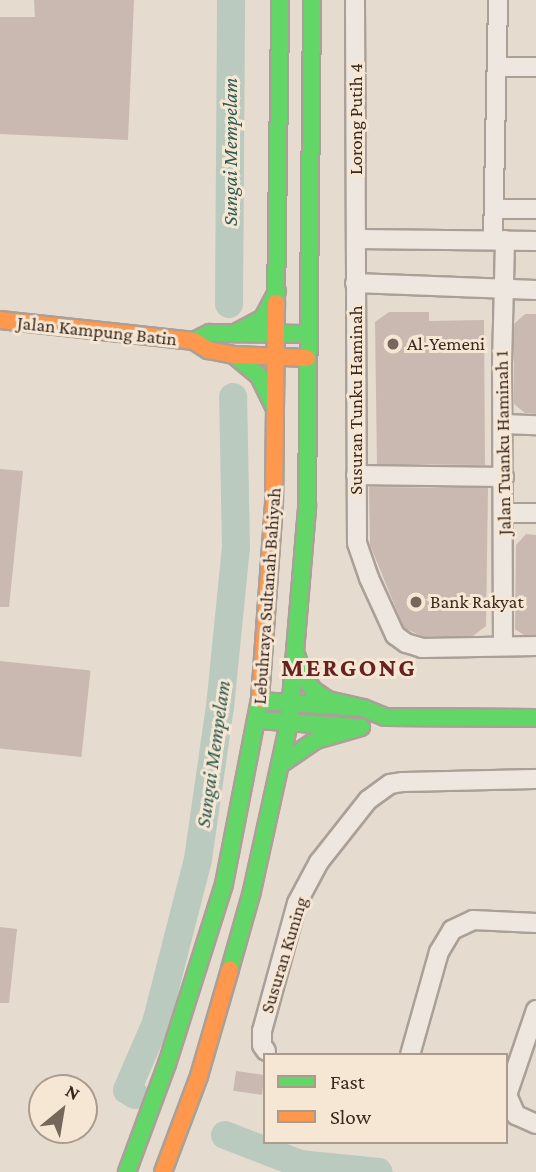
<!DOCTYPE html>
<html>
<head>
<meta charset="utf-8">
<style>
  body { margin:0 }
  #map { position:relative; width:536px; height:1172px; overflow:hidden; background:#e6dbcf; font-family:"Crimson Pro",serif }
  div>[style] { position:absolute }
  .river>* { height:28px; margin:-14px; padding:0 14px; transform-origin:14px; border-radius:14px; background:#bacabe }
  .building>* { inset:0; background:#c9b9b0; transform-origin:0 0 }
  .roads { filter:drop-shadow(2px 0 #aba097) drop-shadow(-2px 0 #aba097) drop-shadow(0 2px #aba097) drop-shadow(0 -2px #aba097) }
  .street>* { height:18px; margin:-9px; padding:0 9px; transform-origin:9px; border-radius:9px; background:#eee7e0 }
  .fast>* { height:16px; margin:-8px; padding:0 8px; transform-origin:8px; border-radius:8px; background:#63d668 }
  .slow>* { height:16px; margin:-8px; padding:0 8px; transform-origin:8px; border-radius:8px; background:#ff974d }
  .dots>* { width:19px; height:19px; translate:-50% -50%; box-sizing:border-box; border:4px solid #f6e7d5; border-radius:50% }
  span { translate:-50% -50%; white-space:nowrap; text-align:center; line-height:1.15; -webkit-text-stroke:6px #f6e7d5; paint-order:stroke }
  .street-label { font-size:19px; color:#3a281f }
  .poi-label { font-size:19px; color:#3a281f }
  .left { translate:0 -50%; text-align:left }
  .water-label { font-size:21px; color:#2e5a50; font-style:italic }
  .district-label { font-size:26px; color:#67211e; font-weight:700; letter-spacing:2px }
  .legend { position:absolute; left:263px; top:1053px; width:245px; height:91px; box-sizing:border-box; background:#f6e7d5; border:2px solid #ab9b8c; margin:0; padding:9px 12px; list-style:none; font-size:21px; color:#3a281f }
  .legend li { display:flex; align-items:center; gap:14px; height:35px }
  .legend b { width:35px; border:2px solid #ab9b8c }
  .north { position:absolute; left:28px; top:1074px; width:70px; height:70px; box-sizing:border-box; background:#f6e7d5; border:2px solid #ab9b8c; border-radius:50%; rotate:30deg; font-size:19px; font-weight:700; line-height:28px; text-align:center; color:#3a281f }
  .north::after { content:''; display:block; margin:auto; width:24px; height:32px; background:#76675d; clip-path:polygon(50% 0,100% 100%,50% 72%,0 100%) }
</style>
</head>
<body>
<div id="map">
  <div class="river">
    <i style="left:229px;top:304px;width:304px;rotate:-89.6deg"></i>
    <i style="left:135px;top:1095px;width:9px;rotate:-148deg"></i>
    <i style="left:127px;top:1090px;width:73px;rotate:-66.6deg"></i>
    <i style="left:156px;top:1023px;width:169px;rotate:-75.6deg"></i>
    <i style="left:198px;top:859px;width:154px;rotate:-81.8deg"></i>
    <i style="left:220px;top:707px;width:160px;rotate:-84.3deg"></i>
    <i style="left:236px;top:548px;width:151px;rotate:-91.1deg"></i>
    <i style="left:225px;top:1135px;width:80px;rotate:21.1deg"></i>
    <i style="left:300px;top:1164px;width:79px;rotate:5.8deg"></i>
  </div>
  <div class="building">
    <i style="clip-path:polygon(34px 0,134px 0,128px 140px,0 134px,0 17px,35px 17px)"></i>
    <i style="clip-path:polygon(389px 312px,429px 312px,429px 321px,484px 320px,485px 465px,377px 464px,375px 322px)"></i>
    <i style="clip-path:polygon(525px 314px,536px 314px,536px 414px,525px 413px,514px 404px,514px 324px)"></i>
    <i style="clip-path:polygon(0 469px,23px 471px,9px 607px,0 607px)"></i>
    <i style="clip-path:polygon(369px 487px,488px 488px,486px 626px,473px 636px,424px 637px,404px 628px,370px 545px)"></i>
    <i style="clip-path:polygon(526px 534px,536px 535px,536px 635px,524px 635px,515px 629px,516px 545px)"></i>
    <i style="left:0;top:661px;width:91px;height:87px;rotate:6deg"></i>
    <i style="clip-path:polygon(0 927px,17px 929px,9px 1003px,0 1003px)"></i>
    <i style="left:236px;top:1071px;width:29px;height:20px;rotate:8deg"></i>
  </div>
  <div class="roads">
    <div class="street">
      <i style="left:355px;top:0;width:543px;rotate:89.79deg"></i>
      <i style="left:357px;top:543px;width:37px;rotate:71deg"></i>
      <i style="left:369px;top:578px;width:63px;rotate:65.5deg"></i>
      <i style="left:395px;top:635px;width:14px;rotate:36deg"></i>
      <i style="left:406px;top:643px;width:17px;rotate:17deg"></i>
      <i style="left:422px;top:648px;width:114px;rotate:-1deg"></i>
      <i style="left:498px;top:67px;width:38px"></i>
      <i style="left:494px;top:209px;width:42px"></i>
      <i style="left:356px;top:239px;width:180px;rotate:0.6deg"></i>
      <i style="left:493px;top:240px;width:240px;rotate:-88.8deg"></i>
      <i style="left:355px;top:283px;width:181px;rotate:2.2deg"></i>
      <i style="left:503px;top:424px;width:33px;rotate:2deg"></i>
      <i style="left:356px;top:475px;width:148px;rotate:0.8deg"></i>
      <i style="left:505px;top:513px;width:31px"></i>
      <i style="left:503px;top:645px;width:281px;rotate:-90.2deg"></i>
      <i style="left:502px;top:364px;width:124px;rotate:-88.6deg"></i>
      <i style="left:536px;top:1010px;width:90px;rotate:108.8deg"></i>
      <i style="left:507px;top:1095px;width:22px;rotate:66deg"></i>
      <i style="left:516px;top:1115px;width:22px;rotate:24deg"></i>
      <i style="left:266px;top:1051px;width:7px;rotate:-124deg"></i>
      <i style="left:262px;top:1045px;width:14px;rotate:-90deg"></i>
      <i style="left:262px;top:1031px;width:133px;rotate:-74.7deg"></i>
      <i style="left:297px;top:903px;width:47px;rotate:-61.8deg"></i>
      <i style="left:319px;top:862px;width:79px;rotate:-51.7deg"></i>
      <i style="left:368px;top:800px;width:27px;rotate:-36deg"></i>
      <i style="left:390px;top:784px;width:13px;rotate:-9deg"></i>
      <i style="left:403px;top:782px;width:133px;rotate:-1.3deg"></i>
      <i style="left:410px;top:1055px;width:107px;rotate:-74.3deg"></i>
      <i style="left:439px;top:952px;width:26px;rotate:-59deg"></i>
      <i style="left:452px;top:930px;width:23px;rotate:-25deg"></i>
      <i style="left:473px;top:920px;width:63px;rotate:2.7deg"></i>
    </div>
    <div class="fast">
      <i style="left:276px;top:303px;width:303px;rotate:-89.2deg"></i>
      <i style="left:235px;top:333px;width:32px;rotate:-28deg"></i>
      <i style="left:263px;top:318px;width:30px;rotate:-62deg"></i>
      <i style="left:194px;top:341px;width:18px;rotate:-27deg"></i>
      <i style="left:210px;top:333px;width:98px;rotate:0.6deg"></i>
      <i style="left:234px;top:355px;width:33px;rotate:40deg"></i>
      <i style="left:259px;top:376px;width:34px;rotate:64deg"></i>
      <i style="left:297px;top:657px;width:19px;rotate:72deg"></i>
      <i style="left:303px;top:675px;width:18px;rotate:56deg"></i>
      <i style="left:313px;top:690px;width:18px;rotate:34deg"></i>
      <i style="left:328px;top:700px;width:36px;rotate:13deg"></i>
      <i style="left:260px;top:701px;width:103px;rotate:3.9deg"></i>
      <i style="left:363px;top:708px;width:24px;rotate:22deg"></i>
      <i style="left:385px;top:717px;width:151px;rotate:0.4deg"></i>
      <i style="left:258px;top:720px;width:97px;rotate:4.1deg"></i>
      <i style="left:281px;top:764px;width:42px;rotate:-34.4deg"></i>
      <i style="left:316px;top:740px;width:47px;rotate:-16.1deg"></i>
      <i style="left:230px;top:969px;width:81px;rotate:-74.2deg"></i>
      <i style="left:252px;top:891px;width:172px;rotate:-77.6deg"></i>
      <i style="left:289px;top:723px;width:217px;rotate:-85.2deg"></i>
      <i style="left:307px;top:507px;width:507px;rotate:-89.43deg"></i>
      <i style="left:127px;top:1172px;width:115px;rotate:-69.7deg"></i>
      <i style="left:167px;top:1064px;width:189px;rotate:-72.4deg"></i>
      <i style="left:224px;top:884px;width:188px;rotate:-79deg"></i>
    </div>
    <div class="slow">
      <i style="left:0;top:320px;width:195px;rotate:6.2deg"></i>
      <i style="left:194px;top:341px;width:17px;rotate:33deg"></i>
      <i style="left:208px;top:350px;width:26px;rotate:11deg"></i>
      <i style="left:234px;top:355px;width:73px;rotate:2.4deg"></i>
      <i style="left:260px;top:699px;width:195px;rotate:-85.9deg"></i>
      <i style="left:274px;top:505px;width:202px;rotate:-89.4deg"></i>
      <i style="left:163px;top:1172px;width:103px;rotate:-69.4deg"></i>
      <i style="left:199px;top:1076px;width:111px;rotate:-73.8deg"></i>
    </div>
  </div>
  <div class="dots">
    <i style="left:393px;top:344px;background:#76675d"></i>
    <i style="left:416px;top:602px;background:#76675d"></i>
  </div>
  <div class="street-label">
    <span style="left:356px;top:119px;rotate:-90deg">Lorong Putih 4</span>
    <span style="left:97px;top:331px;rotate:6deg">Jalan Kampung Batin</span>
    <span style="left:356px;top:400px;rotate:-90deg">Susuran Tunku Haminah</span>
    <span style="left:503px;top:443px;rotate:-91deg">Jalan Tuanku Haminah 1</span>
    <span style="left:267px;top:596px;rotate:-86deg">Lebuhraya Sultanah Bahiyah</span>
    <span style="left:284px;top:955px;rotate:-73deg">Susuran Kuning</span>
  </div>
  <div class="poi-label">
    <span class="left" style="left:407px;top:344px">Al-Yemeni</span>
    <span class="left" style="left:430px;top:602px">Bank Rakyat</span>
  </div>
  <div class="water-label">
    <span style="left:230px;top:152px;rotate:-90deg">Sungai Mempelam</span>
    <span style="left:213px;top:754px;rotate:-82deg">Sungai Mempelam</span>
  </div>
  <div class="district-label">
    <span style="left:349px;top:668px">MERGONG</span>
  </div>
  <ul class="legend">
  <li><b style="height:9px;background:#63d668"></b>Fast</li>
  <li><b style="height:9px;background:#ff974d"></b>Slow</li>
  </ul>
  <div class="north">N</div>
</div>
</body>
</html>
